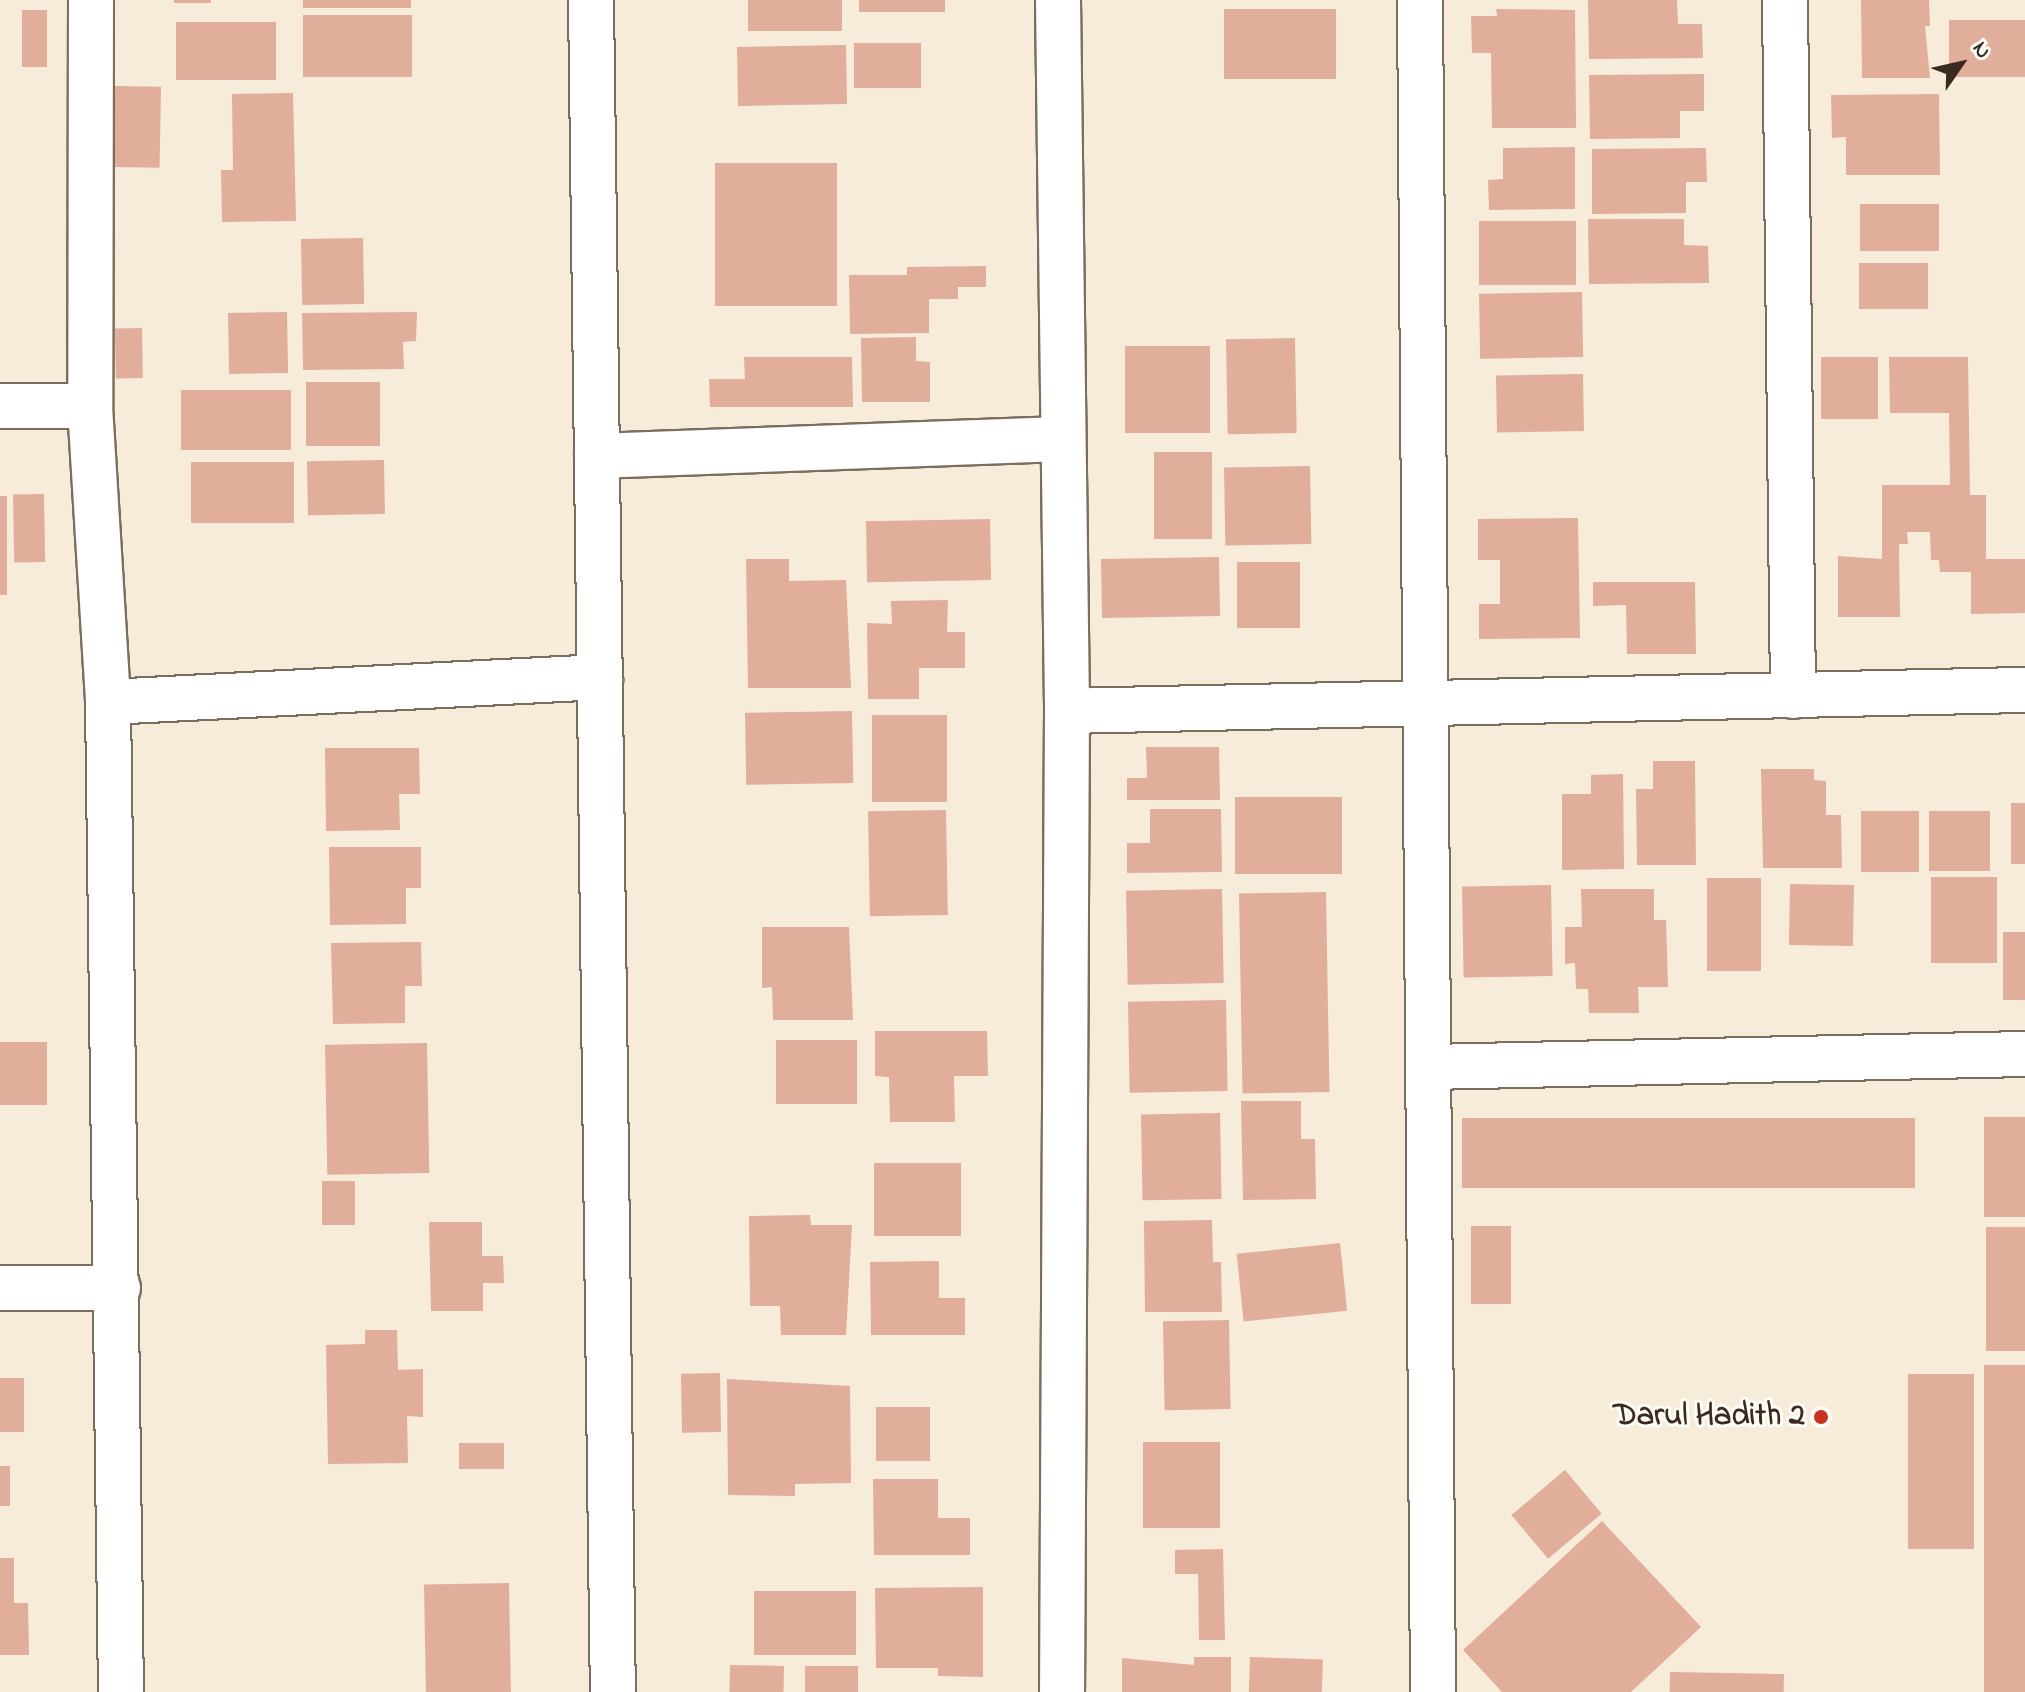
<!DOCTYPE html>
<html>
<head>
<meta charset="utf-8">
<style>
  body { margin:0 }
  #map { position:relative; width:2025px; height:1692px; overflow:hidden; background:#f6ecd9; font-family:"Indie Flower",sans-serif }
  div>[style] { position:absolute }
  .building>* { inset:0; background:#e1ae9b; transform-origin:0 0 }
  .roads { filter:drop-shadow(2px 0 #7c6e5f) drop-shadow(-2px 0 #7c6e5f) drop-shadow(0 2px #7c6e5f) drop-shadow(0 -2px #7c6e5f) }
  .minor>* { height:44px; margin:-22px; padding:0 22px; transform-origin:22px; border-radius:22px; background:#fff }
  .dots>* { width:22px; height:22px; translate:-50% -50%; box-sizing:border-box; border:4px solid #fdfcf7; border-radius:50% }
  span { translate:-50% -50%; white-space:nowrap; text-align:center; line-height:1.15; -webkit-text-stroke:6px #fdfcf7; paint-order:stroke }
  .poi-label { font-size:32px; color:#3b2a1e; font-weight:700 }
  .right { translate:-100% -50%; text-align:right }
  .north { position:absolute; left:1921px; top:24px; width:80px; height:80px; -webkit-text-stroke:6px #fdfcf7; paint-order:stroke; rotate:56deg; font-size:22px; font-weight:700; line-height:32px; text-align:center; color:#3b2a1e }
  .north::after { content:''; display:block; margin:auto; width:28px; height:36px; background:#3b2a1e; clip-path:polygon(50% 0,100% 100%,50% 72%,0 100%) }
</style>
</head>
<body>
<div id="map">
  <div class="building">
    <i style="left:174px;top:0;width:37px;height:3px"></i>
    <i style="left:303px;top:0;width:108px;height:8px"></i>
    <i style="left:748px;top:0;width:94px;height:31px"></i>
    <i style="left:859px;top:0;width:86px;height:12px"></i>
    <i style="clip-path:polygon(1588px 0,1677px 0,1678px 24px,1702px 24px,1703px 58px,1589px 59px)"></i>
    <i style="clip-path:polygon(1861px 0,1929px 0,1930px 26px,1925px 26px,1930px 78px,1862px 78px)"></i>
    <i style="left:1336px;top:9px;width:70px;height:112px;rotate:90deg"></i>
    <i style="clip-path:polygon(1496px 9px,1575px 10px,1576px 128px,1492px 128px,1491px 53px,1472px 53px,1471px 16px,1497px 16px)"></i>
    <i style="left:22px;top:10px;width:25px;height:57px"></i>
    <i style="left:412px;top:15px;width:62px;height:109px;rotate:90deg"></i>
    <i style="left:2025px;top:20px;width:57px;height:76px;rotate:90deg"></i>
    <i style="left:176px;top:22px;width:100px;height:58px"></i>
    <i style="left:854px;top:43px;width:67px;height:45px"></i>
    <i style="left:846px;top:45px;width:59px;height:109px;rotate:89deg"></i>
    <i style="clip-path:polygon(1704px 74px,1704px 111px,1680px 111px,1680px 138px,1590px 139px,1589px 75px)"></i>
    <i style="left:115px;top:86px;width:46px;height:81px;rotate:1deg"></i>
    <i style="clip-path:polygon(293px 93px,296px 221px,222px 222px,221px 170px,233px 170px,232px 94px)"></i>
    <i style="clip-path:polygon(1939px 94px,1940px 175px,1846px 175px,1846px 137px,1832px 138px,1831px 95px)"></i>
    <i style="clip-path:polygon(1575px 147px,1575px 209px,1489px 210px,1488px 180px,1503px 179px,1503px 148px)"></i>
    <i style="clip-path:polygon(1706px 148px,1707px 182px,1686px 182px,1686px 213px,1592px 214px,1592px 149px)"></i>
    <i style="left:715px;top:163px;width:122px;height:143px"></i>
    <i style="left:1860px;top:204px;width:79px;height:47px"></i>
    <i style="clip-path:polygon(1588px 219px,1684px 219px,1684px 245px,1708px 246px,1709px 283px,1589px 284px)"></i>
    <i style="left:1479px;top:221px;width:97px;height:64px"></i>
    <i style="left:363px;top:238px;width:66px;height:62px;rotate:89deg"></i>
    <i style="left:1859px;top:263px;width:69px;height:46px"></i>
    <i style="clip-path:polygon(986px 266px,986px 287px,958px 287px,958px 299px,929px 299px,929px 333px,850px 334px,849px 275px,907px 275px,907px 267px)"></i>
    <i style="left:1582px;top:292px;width:65px;height:103px;rotate:89deg"></i>
    <i style="left:287px;top:312px;width:61px;height:59px;rotate:89deg"></i>
    <i style="clip-path:polygon(417px 312px,416px 341px,403px 342px,404px 369px,303px 370px,302px 313px)"></i>
    <i style="left:142px;top:328px;width:50px;height:27px;rotate:89deg"></i>
    <i style="clip-path:polygon(916px 337px,916px 361px,930px 362px,930px 402px,862px 402px,861px 338px)"></i>
    <i style="left:1295px;top:338px;width:95px;height:69px;rotate:89deg"></i>
    <i style="left:1125px;top:346px;width:85px;height:87px"></i>
    <i style="clip-path:polygon(744px 357px,852px 357px,853px 407px,710px 407px,709px 379px,745px 379px)"></i>
    <i style="left:1878px;top:357px;width:62px;height:57px;rotate:90deg"></i>
    <i style="clip-path:polygon(1889px 357px,1968px 357px,1970px 495px,1986px 495px,1986px 559px,2025px 559px,2025px 613px,1971px 614px,1971px 572px,1940px 572px,1939px 560px,1931px 560px,1930px 532px,1907px 532px,1908px 544px,1899px 544px,1900px 617px,1838px 617px,1838px 556px,1882px 559px,1882px 485px,1950px 485px,1949px 413px,1890px 413px)"></i>
    <i style="left:1583px;top:374px;width:57px;height:87px;rotate:89deg"></i>
    <i style="left:380px;top:382px;width:64px;height:74px;rotate:90deg"></i>
    <i style="left:291px;top:390px;width:60px;height:110px;rotate:90deg"></i>
    <i style="left:1154px;top:452px;width:58px;height:87px"></i>
    <i style="left:384px;top:460px;width:54px;height:77px;rotate:89deg"></i>
    <i style="left:294px;top:462px;width:61px;height:103px;rotate:90deg"></i>
    <i style="left:1310px;top:466px;width:78px;height:86px;rotate:89deg"></i>
    <i style="left:44px;top:494px;width:68px;height:31px;rotate:89deg"></i>
    <i style="left:0;top:496px;width:7px;height:99px"></i>
    <i style="clip-path:polygon(1578px 518px,1580px 638px,1479px 639px,1479px 604px,1500px 604px,1500px 560px,1478px 560px,1478px 519px)"></i>
    <i style="left:990px;top:519px;width:61px;height:124px;rotate:89deg"></i>
    <i style="left:1219px;top:557px;width:59px;height:118px;rotate:89deg"></i>
    <i style="clip-path:polygon(746px 559px,789px 559px,789px 581px,846px 580px,851px 688px,748px 688px)"></i>
    <i style="left:1237px;top:562px;width:63px;height:66px"></i>
    <i style="clip-path:polygon(1593px 582px,1695px 582px,1696px 654px,1627px 654px,1626px 605px,1593px 606px)"></i>
    <i style="clip-path:polygon(948px 600px,947px 632px,965px 632px,965px 668px,919px 668px,919px 699px,868px 699px,867px 623px,892px 624px,891px 601px)"></i>
    <i style="left:852px;top:711px;width:72px;height:107px;rotate:89deg"></i>
    <i style="left:872px;top:715px;width:75px;height:87px"></i>
    <i style="clip-path:polygon(1146px 747px,1219px 747px,1220px 800px,1127px 800px,1127px 778px,1147px 778px)"></i>
    <i style="clip-path:polygon(325px 748px,419px 748px,420px 794px,399px 794px,400px 830px,326px 831px)"></i>
    <i style="clip-path:polygon(1653px 761px,1695px 761px,1696px 865px,1637px 865px,1636px 789px,1653px 789px)"></i>
    <i style="clip-path:polygon(1761px 769px,1814px 769px,1814px 780px,1826px 781px,1826px 815px,1841px 815px,1842px 868px,1763px 868px)"></i>
    <i style="clip-path:polygon(1623px 774px,1624px 869px,1562px 870px,1562px 794px,1591px 794px,1591px 775px)"></i>
    <i style="left:1235px;top:797px;width:107px;height:77px"></i>
    <i style="left:2011px;top:803px;width:14px;height:61px"></i>
    <i style="clip-path:polygon(1150px 809px,1221px 809px,1222px 872px,1127px 873px,1127px 843px,1150px 843px)"></i>
    <i style="left:946px;top:810px;width:105px;height:78px;rotate:89deg"></i>
    <i style="left:1861px;top:811px;width:58px;height:61px"></i>
    <i style="left:1929px;top:811px;width:61px;height:60px"></i>
    <i style="clip-path:polygon(329px 847px,421px 847px,421px 888px,406px 888px,406px 924px,330px 925px)"></i>
    <i style="left:1931px;top:877px;width:66px;height:86px"></i>
    <i style="left:1707px;top:878px;width:54px;height:93px"></i>
    <i style="left:1790px;top:884px;width:64px;height:61px;rotate:1deg"></i>
    <i style="left:1551px;top:885px;width:91px;height:89px;rotate:89deg"></i>
    <i style="left:1222px;top:889px;width:94px;height:96px;rotate:89deg"></i>
    <i style="clip-path:polygon(1581px 889px,1654px 889px,1654px 920px,1666px 920px,1668px 987px,1638px 987px,1639px 1013px,1589px 1013px,1588px 989px,1576px 989px,1575px 963px,1565px 964px,1565px 927px,1582px 927px)"></i>
    <i style="left:1326px;top:892px;width:200px;height:87px;rotate:89deg"></i>
    <i style="clip-path:polygon(762px 927px,849px 927px,853px 1020px,773px 1020px,772px 987px,762px 988px)"></i>
    <i style="left:2003px;top:932px;width:22px;height:68px"></i>
    <i style="clip-path:polygon(421px 942px,422px 986px,405px 986px,405px 1023px,333px 1024px,331px 943px)"></i>
    <i style="left:1226px;top:1000px;width:91px;height:98px;rotate:89deg"></i>
    <i style="clip-path:polygon(875px 1031px,987px 1031px,988px 1076px,954px 1076px,955px 1122px,890px 1122px,889px 1077px,875px 1076px)"></i>
    <i style="left:857px;top:1040px;width:64px;height:81px;rotate:90deg"></i>
    <i style="left:0;top:1042px;width:47px;height:63px"></i>
    <i style="left:427px;top:1043px;width:130px;height:102px;rotate:89deg"></i>
    <i style="clip-path:polygon(1241px 1101px,1301px 1101px,1301px 1139px,1315px 1139px,1316px 1199px,1243px 1200px)"></i>
    <i style="left:1220px;top:1113px;width:86px;height:79px;rotate:89deg"></i>
    <i style="left:1984px;top:1117px;width:41px;height:100px"></i>
    <i style="left:1915px;top:1118px;width:70px;height:453px;rotate:90deg"></i>
    <i style="left:874px;top:1163px;width:87px;height:73px"></i>
    <i style="left:322px;top:1181px;width:33px;height:44px"></i>
    <i style="clip-path:polygon(810px 1215px,811px 1225px,852px 1225px,846px 1335px,781px 1335px,780px 1306px,750px 1306px,749px 1216px)"></i>
    <i style="clip-path:polygon(1212px 1220px,1213px 1262px,1221px 1262px,1222px 1312px,1145px 1312px,1144px 1221px)"></i>
    <i style="clip-path:polygon(429px 1222px,482px 1222px,482px 1256px,503px 1256px,504px 1283px,483px 1283px,483px 1311px,431px 1311px)"></i>
    <i style="left:1471px;top:1226px;width:40px;height:78px"></i>
    <i style="left:1986px;top:1227px;width:39px;height:124px"></i>
    <i style="left:1340px;top:1243px;width:68px;height:104px;rotate:84deg"></i>
    <i style="clip-path:polygon(939px 1261px,939px 1298px,965px 1298px,965px 1335px,871px 1335px,870px 1262px)"></i>
    <i style="left:1229px;top:1320px;width:89px;height:66px;rotate:89deg"></i>
    <i style="clip-path:polygon(365px 1330px,397px 1330px,398px 1370px,423px 1369px,423px 1417px,407px 1416px,408px 1463px,328px 1464px,326px 1345px,365px 1344px)"></i>
    <i style="left:1984px;top:1365px;width:41px;height:327px"></i>
    <i style="left:720px;top:1373px;width:59px;height:39px;rotate:89deg"></i>
    <i style="left:1908px;top:1374px;width:66px;height:175px"></i>
    <i style="left:0;top:1378px;width:24px;height:54px"></i>
    <i style="clip-path:polygon(727px 1379px,850px 1386px,851px 1483px,795px 1484px,795px 1496px,728px 1495px)"></i>
    <i style="left:876px;top:1407px;width:54px;height:54px"></i>
    <i style="left:1143px;top:1442px;width:77px;height:86px"></i>
    <i style="left:459px;top:1443px;width:45px;height:26px"></i>
    <i style="left:0;top:1466px;width:10px;height:40px"></i>
    <i style="left:1565px;top:1470px;width:57px;height:70px;rotate:50deg"></i>
    <i style="clip-path:polygon(873px 1479px,938px 1479px,938px 1518px,970px 1518px,970px 1555px,874px 1555px)"></i>
    <i style="clip-path:polygon(1602px 1521px,1701px 1627px,1631px 1692px,1502px 1692px,1463px 1650px)"></i>
    <i style="clip-path:polygon(1223px 1549px,1225px 1640px,1199px 1640px,1198px 1574px,1175px 1574px,1175px 1550px)"></i>
    <i style="clip-path:polygon(0 1558px,14px 1558px,14px 1603px,28px 1603px,29px 1655px,0 1655px)"></i>
    <i style="left:509px;top:1583px;width:109px;height:85px;rotate:89deg"></i>
    <i style="clip-path:polygon(983px 1587px,983px 1677px,938px 1676px,938px 1668px,876px 1668px,875px 1588px)"></i>
    <i style="left:754px;top:1591px;width:102px;height:64px"></i>
    <i style="clip-path:polygon(1194px 1657px,1231px 1657px,1231px 1692px,1122px 1692px,1122px 1658px,1194px 1665px)"></i>
    <i style="left:1250px;top:1657px;width:73px;height:35px;rotate:2deg"></i>
    <i style="left:730px;top:1665px;width:54px;height:27px;rotate:1deg"></i>
    <i style="left:858px;top:1666px;width:26px;height:53px;rotate:90deg"></i>
    <i style="left:1670px;top:1672px;width:114px;height:20px;rotate:1deg"></i>
  </div>
  <div class="roads">
    <div class="minor">
      <i style="left:91px;top:0;width:406px;rotate:90.1deg"></i>
      <i style="left:90px;top:406px;width:297px;rotate:86.5deg"></i>
      <i style="left:108px;top:702px;width:990px;rotate:89.25deg"></i>
      <i style="left:591px;top:0;width:1692px;rotate:89.26deg"></i>
      <i style="left:1058px;top:0;width:711px;rotate:89.27deg"></i>
      <i style="left:1067px;top:711px;width:981px;rotate:90.29deg"></i>
      <i style="left:1420px;top:0;width:1692px;rotate:89.56deg"></i>
      <i style="left:1785px;top:0;width:696px;rotate:89.34deg"></i>
      <i style="left:0;top:406px;width:90px"></i>
      <i style="left:597px;top:456px;width:463px;rotate:-2.1deg"></i>
      <i style="left:108px;top:702px;width:493px;rotate:-2.9deg"></i>
      <i style="left:1067px;top:711px;width:958px;rotate:-1.26deg"></i>
      <i style="left:1429px;top:1067px;width:596px;rotate:-1.25deg"></i>
      <i style="left:0;top:1288px;width:118px"></i>
    </div>
  </div>
  <div class="dots">
    <i style="left:1821px;top:1417px;background:#c8321e"></i>
  </div>
  <div class="poi-label">
    <span class="right" style="left:1805px;top:1417px">Darul Hadith 2</span>
  </div>
  <div class="north">N</div>
</div>
</body>
</html>
